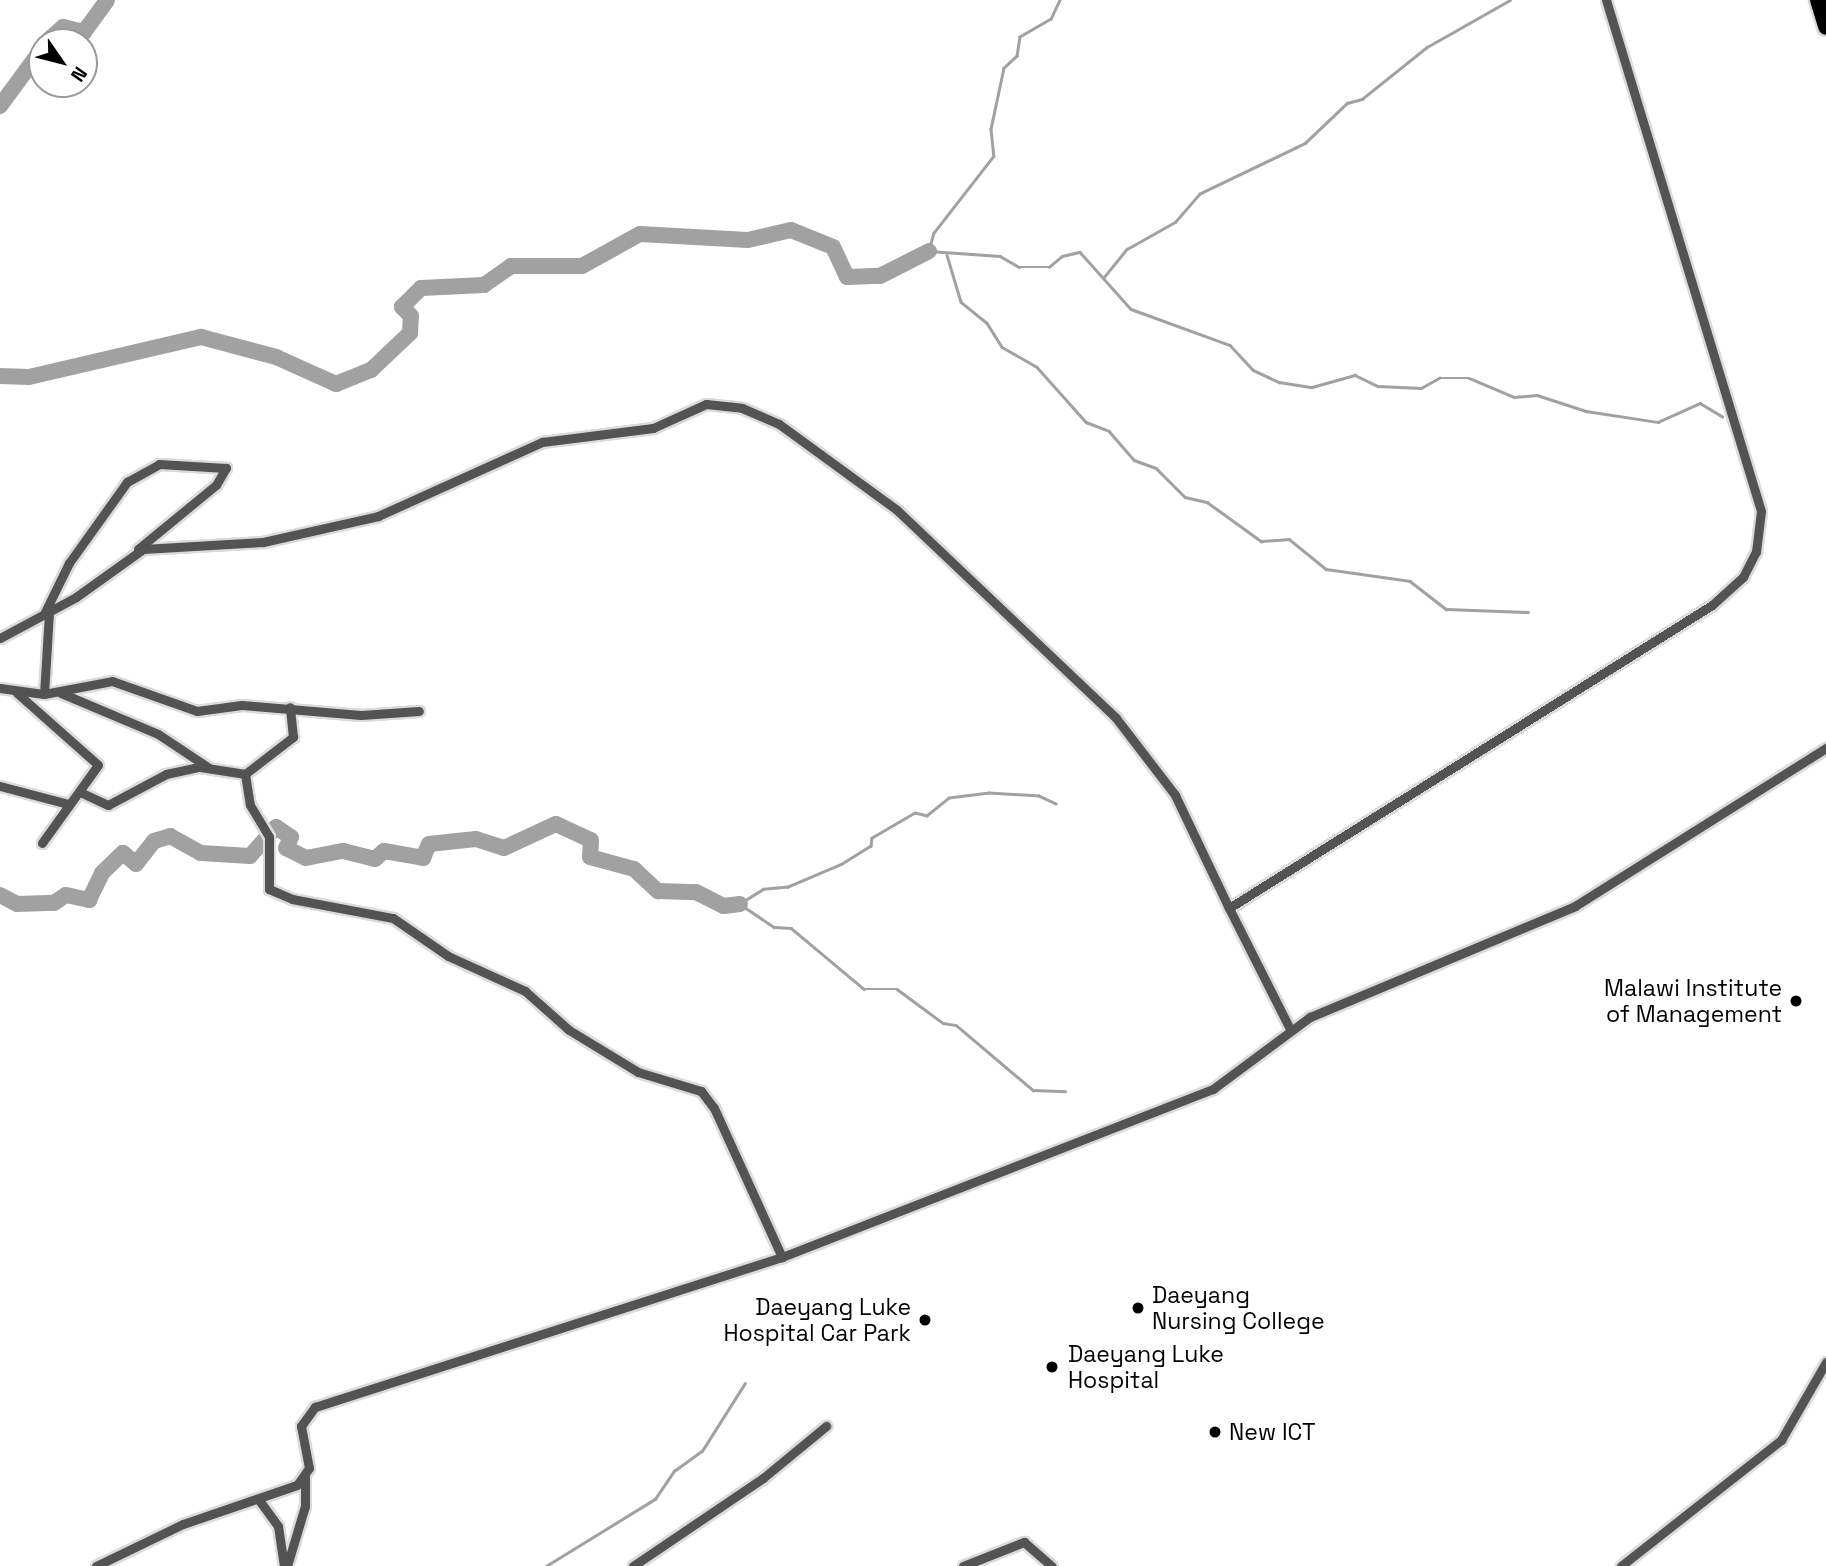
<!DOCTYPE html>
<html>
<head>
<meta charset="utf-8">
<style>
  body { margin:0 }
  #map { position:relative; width:1826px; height:1566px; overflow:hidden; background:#fff; font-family:"Space Grotesk",sans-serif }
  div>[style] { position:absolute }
  .stream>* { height:2.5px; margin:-1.25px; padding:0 1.25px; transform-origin:1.25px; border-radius:1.25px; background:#a1a1a1 }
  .river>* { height:16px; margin:-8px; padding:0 8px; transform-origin:8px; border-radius:8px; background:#a1a1a1 }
  .roads { filter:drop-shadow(2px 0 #dbdbdb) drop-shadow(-2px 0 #dbdbdb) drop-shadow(0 2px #dbdbdb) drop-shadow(0 -2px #dbdbdb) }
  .street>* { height:9px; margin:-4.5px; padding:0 4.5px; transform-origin:4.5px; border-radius:4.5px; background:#535353 }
  .highway>* { height:16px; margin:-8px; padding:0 8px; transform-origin:8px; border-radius:8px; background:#000 }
  .dots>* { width:19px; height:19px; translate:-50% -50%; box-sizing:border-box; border:4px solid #fff; border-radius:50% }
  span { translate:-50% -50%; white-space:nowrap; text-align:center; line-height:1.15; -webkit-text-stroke:5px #fff; paint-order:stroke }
  .poi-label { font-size:23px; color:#000 }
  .right { translate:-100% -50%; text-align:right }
  .left { translate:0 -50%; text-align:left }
  .north { position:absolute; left:28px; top:28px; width:70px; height:70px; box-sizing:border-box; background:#fff; border:2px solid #999; border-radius:50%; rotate:125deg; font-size:19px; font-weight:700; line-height:28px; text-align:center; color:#000 }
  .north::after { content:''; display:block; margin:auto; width:24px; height:32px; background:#000; clip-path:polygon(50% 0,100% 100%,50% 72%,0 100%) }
</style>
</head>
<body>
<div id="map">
  <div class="stream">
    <i style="left:1060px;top:0;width:21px;rotate:115deg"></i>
    <i style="left:1051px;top:19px;width:36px;rotate:150deg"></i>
    <i style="left:1020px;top:37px;width:19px;rotate:99deg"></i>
    <i style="left:1017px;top:56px;width:18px;rotate:137deg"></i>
    <i style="left:1004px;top:68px;width:62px;rotate:102deg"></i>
    <i style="left:991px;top:129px;width:27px;rotate:84deg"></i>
    <i style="left:994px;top:156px;width:98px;rotate:127.9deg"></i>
    <i style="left:934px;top:233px;width:19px;rotate:106deg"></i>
    <i style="left:929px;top:251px;width:71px;rotate:4deg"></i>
    <i style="left:1000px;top:256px;width:22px;rotate:30deg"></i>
    <i style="left:1019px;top:267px;width:30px"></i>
    <i style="left:1049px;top:267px;width:17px;rotate:-40deg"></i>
    <i style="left:1062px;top:256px;width:18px;rotate:-13deg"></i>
    <i style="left:1080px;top:252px;width:76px;rotate:48.2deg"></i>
    <i style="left:1131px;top:309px;width:105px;rotate:20deg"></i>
    <i style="left:1230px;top:345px;width:34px;rotate:47deg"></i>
    <i style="left:1253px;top:370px;width:29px;rotate:25deg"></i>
    <i style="left:1279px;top:382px;width:33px;rotate:9deg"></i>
    <i style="left:1312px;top:387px;width:45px;rotate:-15.6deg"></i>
    <i style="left:1355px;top:375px;width:25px;rotate:26deg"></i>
    <i style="left:1378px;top:386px;width:43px;rotate:2.7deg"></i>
    <i style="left:1421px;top:388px;width:21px;rotate:-29deg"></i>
    <i style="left:1439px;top:378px;width:30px"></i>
    <i style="left:1469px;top:378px;width:49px;rotate:22.9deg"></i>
    <i style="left:1514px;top:397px;width:23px;rotate:-5deg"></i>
    <i style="left:1537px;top:395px;width:52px;rotate:18.1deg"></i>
    <i style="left:1586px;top:411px;width:73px;rotate:8.7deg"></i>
    <i style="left:1658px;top:422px;width:46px;rotate:-24.3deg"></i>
    <i style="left:1700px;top:403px;width:26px;rotate:31deg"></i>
    <i style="left:947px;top:255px;width:49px;rotate:73.4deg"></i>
    <i style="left:961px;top:302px;width:33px;rotate:39deg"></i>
    <i style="left:987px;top:323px;width:28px;rotate:58deg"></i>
    <i style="left:1002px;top:347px;width:40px;rotate:29.7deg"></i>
    <i style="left:1037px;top:367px;width:74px;rotate:48.3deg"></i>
    <i style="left:1086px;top:422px;width:25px;rotate:21deg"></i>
    <i style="left:1109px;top:431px;width:38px;rotate:49deg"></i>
    <i style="left:1134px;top:460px;width:23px;rotate:20deg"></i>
    <i style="left:1156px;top:468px;width:41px;rotate:45deg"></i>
    <i style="left:1185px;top:497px;width:23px;rotate:13deg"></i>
    <i style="left:1207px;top:502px;width:67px;rotate:35.8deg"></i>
    <i style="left:1261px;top:541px;width:28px;rotate:-4deg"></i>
    <i style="left:1289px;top:539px;width:48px;rotate:39deg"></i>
    <i style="left:1326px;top:569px;width:85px;rotate:8.1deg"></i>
    <i style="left:1410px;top:581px;width:46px;rotate:37.9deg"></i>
    <i style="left:1446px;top:609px;width:82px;rotate:2.1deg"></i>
    <i style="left:1104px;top:277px;width:36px;rotate:-51deg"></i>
    <i style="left:1127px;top:249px;width:55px;rotate:-29.4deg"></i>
    <i style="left:1175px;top:222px;width:37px;rotate:-49deg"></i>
    <i style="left:1199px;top:194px;width:118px;rotate:-25.7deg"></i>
    <i style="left:1305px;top:143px;width:58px;rotate:-43.6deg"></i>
    <i style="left:1347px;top:103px;width:16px;rotate:-15deg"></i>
    <i style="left:1362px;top:99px;width:83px;rotate:-38.7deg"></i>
    <i style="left:1427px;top:47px;width:95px;rotate:-29.5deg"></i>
    <i style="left:1056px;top:804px;width:19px;rotate:-155deg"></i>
    <i style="left:1039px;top:796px;width:50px;rotate:-176.6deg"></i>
    <i style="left:989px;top:793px;width:40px;rotate:172.9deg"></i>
    <i style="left:949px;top:798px;width:28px;rotate:141deg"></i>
    <i style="left:927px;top:816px;width:12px;rotate:-166deg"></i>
    <i style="left:915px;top:813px;width:50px;rotate:149.8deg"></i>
    <i style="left:872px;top:838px;width:8px;rotate:97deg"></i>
    <i style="left:871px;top:846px;width:34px;rotate:148deg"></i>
    <i style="left:842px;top:864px;width:59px;rotate:156.9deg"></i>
    <i style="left:788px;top:887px;width:24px;rotate:175deg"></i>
    <i style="left:764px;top:889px;width:28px;rotate:148deg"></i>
    <i style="left:740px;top:904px;width:41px;rotate:34.1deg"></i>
    <i style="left:774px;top:927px;width:17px;rotate:3deg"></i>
    <i style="left:791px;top:928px;width:95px;rotate:39.9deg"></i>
    <i style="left:864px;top:989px;width:33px"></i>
    <i style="left:897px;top:989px;width:57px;rotate:36.5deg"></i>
    <i style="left:943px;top:1023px;width:13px;rotate:9deg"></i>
    <i style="left:956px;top:1025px;width:101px;rotate:40.2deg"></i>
    <i style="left:1033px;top:1090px;width:32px;rotate:2deg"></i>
    <i style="left:546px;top:1566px;width:128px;rotate:-31.6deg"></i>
    <i style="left:655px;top:1499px;width:34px;rotate:-56deg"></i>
    <i style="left:674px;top:1471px;width:34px;rotate:-36deg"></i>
    <i style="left:702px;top:1451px;width:80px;rotate:-57.7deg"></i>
  </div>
  <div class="river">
    <i style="left:46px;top:42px;width:23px;rotate:-41deg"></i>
    <i style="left:63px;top:27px;width:22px;rotate:13deg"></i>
    <i style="left:84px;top:32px;width:39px;rotate:-54deg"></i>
    <i style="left:0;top:106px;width:71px;rotate:-53.6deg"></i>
    <i style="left:0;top:376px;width:29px;rotate:2deg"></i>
    <i style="left:29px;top:377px;width:177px;rotate:-13.1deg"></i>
    <i style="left:201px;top:337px;width:78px;rotate:14.9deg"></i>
    <i style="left:276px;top:357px;width:66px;rotate:24.2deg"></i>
    <i style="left:336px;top:384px;width:38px;rotate:-22deg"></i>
    <i style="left:371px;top:370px;width:54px;rotate:-43.5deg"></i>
    <i style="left:410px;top:333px;width:17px;rotate:-87deg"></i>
    <i style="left:411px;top:316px;width:13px;rotate:-135deg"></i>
    <i style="left:402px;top:307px;width:27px;rotate:-45deg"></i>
    <i style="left:421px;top:288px;width:63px;rotate:-2.7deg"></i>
    <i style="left:484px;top:285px;width:33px;rotate:-35deg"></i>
    <i style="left:511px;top:266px;width:71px"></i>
    <i style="left:582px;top:266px;width:66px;rotate:-28.9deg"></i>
    <i style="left:640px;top:234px;width:108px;rotate:3.2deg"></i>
    <i style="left:748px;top:240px;width:44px;rotate:-13.1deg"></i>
    <i style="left:791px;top:230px;width:45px;rotate:22deg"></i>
    <i style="left:833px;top:247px;width:33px;rotate:65deg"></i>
    <i style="left:847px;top:277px;width:33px;rotate:-2deg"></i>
    <i style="left:880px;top:276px;width:55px;rotate:-27deg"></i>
    <i style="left:0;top:895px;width:19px;rotate:28deg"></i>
    <i style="left:17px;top:904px;width:37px;rotate:-2deg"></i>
    <i style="left:54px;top:903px;width:14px;rotate:-34deg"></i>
    <i style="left:66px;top:895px;width:24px;rotate:12deg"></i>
    <i style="left:89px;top:900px;width:30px;rotate:-64deg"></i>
    <i style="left:102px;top:873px;width:29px;rotate:-44deg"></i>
    <i style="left:123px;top:853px;width:17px;rotate:40deg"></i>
    <i style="left:136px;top:864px;width:29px;rotate:-52deg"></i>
    <i style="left:154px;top:841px;width:17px;rotate:-17deg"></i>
    <i style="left:170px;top:836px;width:35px;rotate:29deg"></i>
    <i style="left:201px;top:853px;width:49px;rotate:3.5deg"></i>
    <i style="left:250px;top:856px;width:39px;rotate:-48deg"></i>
    <i style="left:276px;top:827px;width:18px;rotate:34deg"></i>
    <i style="left:291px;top:837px;width:12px;rotate:114deg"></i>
    <i style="left:286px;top:848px;width:22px;rotate:27deg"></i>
    <i style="left:306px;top:858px;width:38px;rotate:-11deg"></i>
    <i style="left:343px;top:851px;width:33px;rotate:14deg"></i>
    <i style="left:375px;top:859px;width:12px;rotate:-42deg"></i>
    <i style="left:384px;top:851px;width:40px;rotate:10deg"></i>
    <i style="left:423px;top:858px;width:15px;rotate:-67deg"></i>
    <i style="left:429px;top:844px;width:47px;rotate:-6.1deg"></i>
    <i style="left:476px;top:839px;width:29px;rotate:18deg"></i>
    <i style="left:504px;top:848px;width:57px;rotate:-24.8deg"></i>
    <i style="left:556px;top:824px;width:38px;rotate:25deg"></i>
    <i style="left:591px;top:840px;width:17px;rotate:93deg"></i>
    <i style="left:590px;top:857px;width:46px;rotate:15.3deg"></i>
    <i style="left:634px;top:869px;width:33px;rotate:43deg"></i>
    <i style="left:658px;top:891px;width:38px;rotate:2deg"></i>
    <i style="left:696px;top:892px;width:31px;rotate:27deg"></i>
    <i style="left:724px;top:906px;width:16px;rotate:-7deg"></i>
  </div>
  <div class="roads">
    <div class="street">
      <i style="left:138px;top:549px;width:101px;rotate:-39.4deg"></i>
      <i style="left:216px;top:485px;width:20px;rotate:-60deg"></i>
      <i style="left:44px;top:614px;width:57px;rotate:-63.9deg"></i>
      <i style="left:69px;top:563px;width:100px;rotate:-54.4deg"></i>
      <i style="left:127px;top:482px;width:37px;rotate:-29deg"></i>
      <i style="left:159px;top:464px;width:67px;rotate:3.4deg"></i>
      <i style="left:0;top:638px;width:86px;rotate:-28.3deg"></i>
      <i style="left:76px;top:597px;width:82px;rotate:-35.6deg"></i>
      <i style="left:143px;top:549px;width:120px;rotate:-3.3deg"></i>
      <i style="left:263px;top:542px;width:118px;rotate:-12.7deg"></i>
      <i style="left:378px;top:516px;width:180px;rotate:-24.3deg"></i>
      <i style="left:542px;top:442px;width:112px;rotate:-7.2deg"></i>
      <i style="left:653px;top:428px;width:58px;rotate:-24.4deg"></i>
      <i style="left:706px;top:404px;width:36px;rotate:6deg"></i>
      <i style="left:742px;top:408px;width:40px;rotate:23.4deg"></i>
      <i style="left:779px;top:424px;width:146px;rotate:36.1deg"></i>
      <i style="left:897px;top:510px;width:302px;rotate:43.5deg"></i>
      <i style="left:1116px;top:718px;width:97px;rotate:52.5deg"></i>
      <i style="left:1175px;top:795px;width:125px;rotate:64.5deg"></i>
      <i style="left:0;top:688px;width:44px;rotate:7.8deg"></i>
      <i style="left:44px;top:694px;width:69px;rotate:-10.8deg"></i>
      <i style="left:112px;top:681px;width:90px;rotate:19.4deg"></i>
      <i style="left:197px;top:711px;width:45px;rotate:-7.6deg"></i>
      <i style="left:242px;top:705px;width:119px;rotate:4.8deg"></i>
      <i style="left:361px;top:715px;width:58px;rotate:-3.9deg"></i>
      <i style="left:17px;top:693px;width:108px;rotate:41.6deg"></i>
      <i style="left:98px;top:765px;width:96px;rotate:125.7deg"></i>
      <i style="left:61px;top:693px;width:105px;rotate:22.9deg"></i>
      <i style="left:158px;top:734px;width:61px;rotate:33.7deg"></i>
      <i style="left:44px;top:694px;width:82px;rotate:-86.5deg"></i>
      <i style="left:245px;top:774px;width:31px;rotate:81deg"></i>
      <i style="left:250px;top:805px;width:37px;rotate:59deg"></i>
      <i style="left:269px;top:837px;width:52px;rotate:90deg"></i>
      <i style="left:269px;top:889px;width:25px;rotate:23deg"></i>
      <i style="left:292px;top:899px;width:103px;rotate:10.7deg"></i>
      <i style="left:393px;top:918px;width:67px;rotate:34.6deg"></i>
      <i style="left:448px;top:956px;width:85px;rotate:24.4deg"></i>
      <i style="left:525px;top:991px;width:59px;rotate:41.6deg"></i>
      <i style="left:569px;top:1030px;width:81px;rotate:31.3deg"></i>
      <i style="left:638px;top:1072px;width:66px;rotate:16.8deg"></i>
      <i style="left:701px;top:1091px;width:21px;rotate:53deg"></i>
      <i style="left:714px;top:1108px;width:164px;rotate:65.5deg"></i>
      <i style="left:0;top:786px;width:70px;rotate:14.8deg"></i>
      <i style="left:80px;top:792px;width:31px;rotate:25deg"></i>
      <i style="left:108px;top:805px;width:66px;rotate:-28.1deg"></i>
      <i style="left:166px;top:774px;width:35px;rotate:-12deg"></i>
      <i style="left:200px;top:767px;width:46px;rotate:8.8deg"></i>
      <i style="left:245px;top:774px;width:61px;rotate:-37.6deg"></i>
      <i style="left:293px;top:737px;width:30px;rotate:-96deg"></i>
      <i style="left:1290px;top:1029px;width:136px;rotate:-116.8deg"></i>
      <i style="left:1229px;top:908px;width:570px;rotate:-32.1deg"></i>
      <i style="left:1712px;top:605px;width:42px;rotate:-42.1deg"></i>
      <i style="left:1743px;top:577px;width:28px;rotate:-63deg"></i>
      <i style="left:1756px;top:552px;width:41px;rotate:-83deg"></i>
      <i style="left:1761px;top:511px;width:534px;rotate:-106.87deg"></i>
      <i style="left:259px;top:1500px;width:32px;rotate:54deg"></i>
      <i style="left:278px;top:1526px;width:40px;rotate:81.5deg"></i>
      <i style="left:96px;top:1566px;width:97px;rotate:-25.8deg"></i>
      <i style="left:183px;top:1524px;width:120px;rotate:-18.9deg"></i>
      <i style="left:297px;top:1485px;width:21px;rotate:-55deg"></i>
      <i style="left:309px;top:1468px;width:43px;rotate:-100.8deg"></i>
      <i style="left:301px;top:1426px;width:24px;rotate:-54deg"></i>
      <i style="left:315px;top:1407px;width:490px;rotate:-17.8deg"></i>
      <i style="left:782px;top:1257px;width:463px;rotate:-21.3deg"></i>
      <i style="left:1213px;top:1089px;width:121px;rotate:-36.6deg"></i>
      <i style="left:1310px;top:1017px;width:287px;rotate:-22.7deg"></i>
      <i style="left:1575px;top:906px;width:297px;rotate:-32.2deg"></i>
      <i style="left:287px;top:1566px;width:63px;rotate:-73.3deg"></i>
      <i style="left:305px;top:1506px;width:29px;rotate:-90deg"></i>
      <i style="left:633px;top:1566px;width:157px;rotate:-34.1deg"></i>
      <i style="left:763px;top:1478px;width:82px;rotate:-39.5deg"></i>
      <i style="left:963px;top:1566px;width:66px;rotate:-21.5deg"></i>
      <i style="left:1024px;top:1542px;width:37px;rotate:41deg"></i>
      <i style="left:1621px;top:1566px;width:204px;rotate:-38.2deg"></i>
      <i style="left:1781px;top:1440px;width:90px;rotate:-60deg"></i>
    </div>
    <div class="highway">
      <i style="left:1818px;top:0;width:28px;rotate:73deg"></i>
    </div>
  </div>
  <div class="dots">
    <i style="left:1796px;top:1001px;background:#000"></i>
    <i style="left:1138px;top:1308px;background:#000"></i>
    <i style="left:925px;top:1320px;background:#000"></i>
    <i style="left:1052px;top:1367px;background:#000"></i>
    <i style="left:1215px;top:1432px;background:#000"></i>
  </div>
  <div class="poi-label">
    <span class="right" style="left:1782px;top:1001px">Malawi Institute<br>of Management</span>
    <span class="left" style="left:1152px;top:1308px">Daeyang<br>Nursing College</span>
    <span class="right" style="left:911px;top:1320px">Daeyang Luke<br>Hospital Car Park</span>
    <span class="left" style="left:1068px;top:1367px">Daeyang Luke<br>Hospital</span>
    <span class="left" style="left:1229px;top:1432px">New ICT</span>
  </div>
  <div class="north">N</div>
</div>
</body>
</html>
